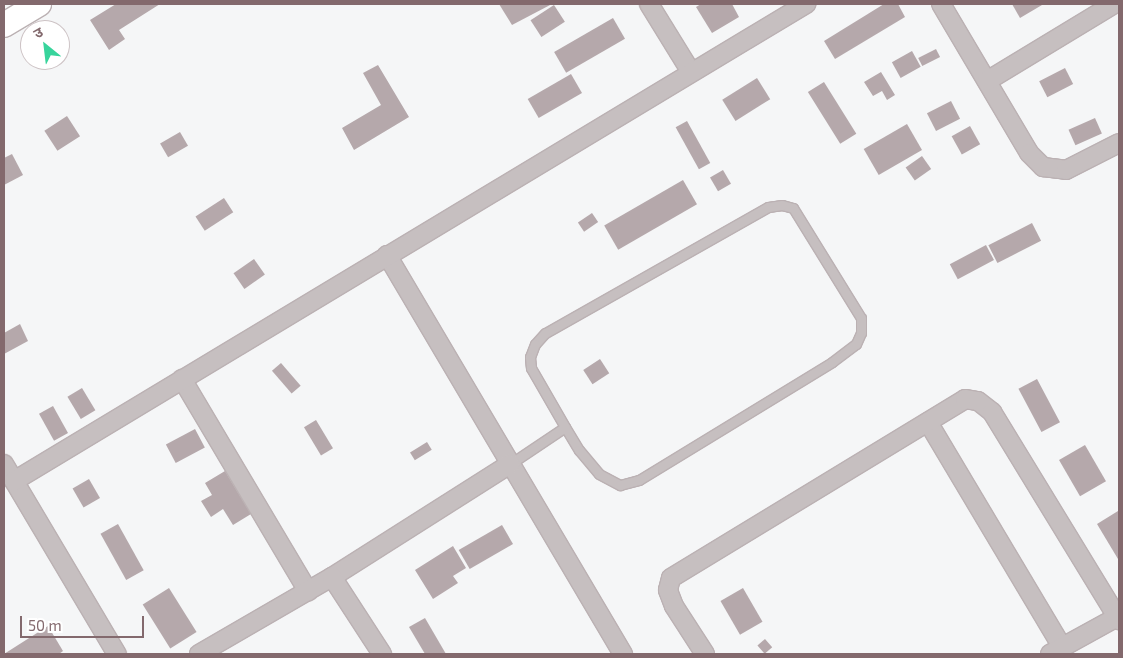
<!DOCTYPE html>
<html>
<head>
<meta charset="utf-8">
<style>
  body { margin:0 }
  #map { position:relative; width:1123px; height:658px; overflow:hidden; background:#f5f6f7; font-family:"Exo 2","Noto Sans Devanagari",sans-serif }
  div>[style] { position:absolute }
  .building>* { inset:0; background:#b5a8ab; transform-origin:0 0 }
  .roads { filter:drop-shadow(1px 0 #bbb1b3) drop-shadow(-1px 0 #bbb1b3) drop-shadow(0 1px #bbb1b3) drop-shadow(0 -1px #bbb1b3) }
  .lane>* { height:9px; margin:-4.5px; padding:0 4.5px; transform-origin:4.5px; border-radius:4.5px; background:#c6bfc0 }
  .street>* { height:18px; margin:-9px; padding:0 9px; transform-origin:9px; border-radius:9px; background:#c6bfc0 }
  .secondary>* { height:24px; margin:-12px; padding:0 12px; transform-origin:12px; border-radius:12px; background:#fff }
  span { translate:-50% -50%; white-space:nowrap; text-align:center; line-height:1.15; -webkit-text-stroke:5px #fff; paint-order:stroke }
  .frame { position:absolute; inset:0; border:5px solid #83696d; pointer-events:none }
  .north { position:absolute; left:20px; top:20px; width:50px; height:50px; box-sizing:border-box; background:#fff; border:1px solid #cdc3c5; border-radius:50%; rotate:331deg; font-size:14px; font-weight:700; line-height:20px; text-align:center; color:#83696d }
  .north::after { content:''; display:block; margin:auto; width:18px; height:22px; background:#38d49c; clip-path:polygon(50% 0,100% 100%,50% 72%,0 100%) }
  .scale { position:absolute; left:20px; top:616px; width:124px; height:22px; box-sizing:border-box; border:2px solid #83696d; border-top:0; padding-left:6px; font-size:15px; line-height:18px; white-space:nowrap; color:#83696d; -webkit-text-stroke:4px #fff; paint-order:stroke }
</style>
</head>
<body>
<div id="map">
  <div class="building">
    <i style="clip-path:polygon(116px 4px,160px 4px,119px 30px,125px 39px,109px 50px,90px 20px)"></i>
    <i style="clip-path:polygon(499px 4px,552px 4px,512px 25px)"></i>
    <i style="clip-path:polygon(701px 4px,732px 4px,739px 17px,712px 33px,696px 7px)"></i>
    <i style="clip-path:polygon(884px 4px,898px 4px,905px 17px,835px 59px,824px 41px)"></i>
    <i style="clip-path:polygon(1012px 4px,1041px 4px,1042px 5px,1020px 18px)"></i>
    <i style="left:554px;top:5px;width:20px;height:28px;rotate:57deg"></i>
    <i style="left:613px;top:18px;width:24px;height:68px;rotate:60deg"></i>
    <i style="left:936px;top:49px;width:9px;height:20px;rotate:63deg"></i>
    <i style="left:912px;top:51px;width:18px;height:23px;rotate:61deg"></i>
    <i style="clip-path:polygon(378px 65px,409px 117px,354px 150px,342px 128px,381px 105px,363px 73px)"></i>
    <i style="left:1065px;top:68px;width:18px;height:29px;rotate:63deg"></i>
    <i style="clip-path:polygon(881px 72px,895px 95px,887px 100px,882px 91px,873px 96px,864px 82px)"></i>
    <i style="left:571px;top:74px;width:22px;height:50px;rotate:60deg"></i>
    <i style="left:757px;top:78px;width:25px;height:41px;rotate:58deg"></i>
    <i style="left:824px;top:82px;width:61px;height:19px;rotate:58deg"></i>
    <i style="left:951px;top:101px;width:20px;height:27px;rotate:63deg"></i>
    <i style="left:67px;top:116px;width:24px;height:27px;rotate:57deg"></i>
    <i style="left:1095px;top:118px;width:17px;height:29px;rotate:66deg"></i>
    <i style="left:687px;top:121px;width:48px;height:13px;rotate:61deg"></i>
    <i style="left:907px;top:124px;width:30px;height:50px;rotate:60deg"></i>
    <i style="left:970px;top:126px;width:21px;height:21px;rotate:61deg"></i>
    <i style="left:180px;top:132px;width:16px;height:23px;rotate:60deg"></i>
    <i style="clip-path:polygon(12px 154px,23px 175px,4px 185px,4px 158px)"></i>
    <i style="left:922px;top:156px;width:16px;height:20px;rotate:55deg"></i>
    <i style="left:723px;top:170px;width:16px;height:15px;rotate:60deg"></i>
    <i style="left:683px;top:180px;width:28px;height:91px;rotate:60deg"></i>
    <i style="left:224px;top:198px;width:17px;height:34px;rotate:57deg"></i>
    <i style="left:592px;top:213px;width:11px;height:17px;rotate:56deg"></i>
    <i style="left:1032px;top:223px;width:20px;height:49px;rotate:63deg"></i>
    <i style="left:986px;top:245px;width:17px;height:41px;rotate:62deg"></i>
    <i style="left:254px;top:259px;width:19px;height:25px;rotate:55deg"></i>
    <i style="clip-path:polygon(20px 324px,28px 341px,4px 354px,4px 333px)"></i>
    <i style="left:600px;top:359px;width:17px;height:20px;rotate:57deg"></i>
    <i style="left:281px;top:363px;width:30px;height:12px;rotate:49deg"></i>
    <i style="left:1037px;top:379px;width:49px;height:21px;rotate:62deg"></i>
    <i style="left:82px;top:388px;width:26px;height:17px;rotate:59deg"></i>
    <i style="left:53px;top:406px;width:31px;height:16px;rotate:61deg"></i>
    <i style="left:316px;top:420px;width:33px;height:14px;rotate:59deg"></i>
    <i style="left:195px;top:429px;width:21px;height:33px;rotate:62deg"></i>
    <i style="left:427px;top:442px;width:9px;height:20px;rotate:58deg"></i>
    <i style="left:1085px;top:445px;width:42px;height:30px;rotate:60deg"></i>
    <i style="clip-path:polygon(225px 471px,251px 514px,233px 525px,223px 509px,211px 517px,201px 501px,212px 495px,205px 483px)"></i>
    <i style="left:89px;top:479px;width:22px;height:19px;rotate:60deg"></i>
    <i style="clip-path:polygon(1118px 511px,1119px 558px,1118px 559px,1097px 524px)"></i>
    <i style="left:118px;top:524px;width:53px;height:20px;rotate:61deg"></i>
    <i style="left:502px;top:525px;width:22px;height:50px;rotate:60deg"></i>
    <i style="clip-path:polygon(453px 546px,466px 568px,453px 576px,458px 583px,433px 599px,415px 570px)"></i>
    <i style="left:169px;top:588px;width:52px;height:31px;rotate:58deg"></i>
    <i style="left:743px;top:588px;width:39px;height:26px;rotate:60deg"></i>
    <i style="clip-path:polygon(425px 618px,446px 654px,425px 654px,409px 627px)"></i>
    <i style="clip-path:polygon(48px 626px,63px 651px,59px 654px,4px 654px)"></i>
    <i style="left:765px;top:639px;width:11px;height:10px;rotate:49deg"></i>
  </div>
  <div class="roads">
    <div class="lane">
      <i style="left:510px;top:464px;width:66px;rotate:-33.9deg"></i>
      <i style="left:565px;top:427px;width:27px;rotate:59deg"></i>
      <i style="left:579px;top:450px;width:31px;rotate:50deg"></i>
      <i style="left:599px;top:474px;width:24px;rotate:28deg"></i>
      <i style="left:620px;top:485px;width:20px;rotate:-15deg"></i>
      <i style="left:639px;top:480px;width:226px;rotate:-31.4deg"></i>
      <i style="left:832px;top:362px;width:30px;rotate:-37deg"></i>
      <i style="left:856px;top:344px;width:12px;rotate:-66deg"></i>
      <i style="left:861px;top:333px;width:15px;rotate:-90deg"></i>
      <i style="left:861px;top:318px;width:129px;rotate:-121.7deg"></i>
      <i style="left:793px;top:208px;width:11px;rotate:-165deg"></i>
      <i style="left:782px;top:205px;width:14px;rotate:172deg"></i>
      <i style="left:768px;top:207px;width:256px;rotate:150.5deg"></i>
      <i style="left:545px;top:333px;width:15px;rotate:132deg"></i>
      <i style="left:535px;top:344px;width:14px;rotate:111deg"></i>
      <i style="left:530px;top:357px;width:11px;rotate:85deg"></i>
      <i style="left:531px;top:368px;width:68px;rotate:60deg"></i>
    </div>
    <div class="street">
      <i style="left:649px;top:4px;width:80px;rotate:58.3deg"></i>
      <i style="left:941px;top:4px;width:173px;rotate:59.4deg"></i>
      <i style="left:1029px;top:153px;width:20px;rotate:45deg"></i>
      <i style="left:1043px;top:167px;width:23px;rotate:7deg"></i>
      <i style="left:1066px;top:170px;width:59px;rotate:-27deg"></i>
      <i style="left:987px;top:81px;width:149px;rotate:-31.2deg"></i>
      <i style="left:387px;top:255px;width:464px;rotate:59.4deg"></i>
      <i style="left:182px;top:379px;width:247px;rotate:59.3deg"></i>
      <i style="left:928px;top:422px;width:262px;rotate:59.2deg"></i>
      <i style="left:4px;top:464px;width:221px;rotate:59.3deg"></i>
      <i style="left:14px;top:481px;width:925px;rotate:-31.06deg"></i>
      <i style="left:332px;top:577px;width:211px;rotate:-32.4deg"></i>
      <i style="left:199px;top:654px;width:154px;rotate:-30.1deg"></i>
      <i style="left:332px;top:577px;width:92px;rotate:57deg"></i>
      <i style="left:705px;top:654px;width:57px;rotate:-122.9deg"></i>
      <i style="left:674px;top:606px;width:17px;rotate:-111deg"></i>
      <i style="left:668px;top:590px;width:12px;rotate:-76deg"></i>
      <i style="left:671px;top:578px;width:344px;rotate:-31.3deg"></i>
      <i style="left:965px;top:399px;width:13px;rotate:9deg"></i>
      <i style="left:978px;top:401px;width:18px;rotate:38deg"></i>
      <i style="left:992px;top:412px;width:244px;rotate:58.6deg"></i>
      <i style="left:1050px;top:654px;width:77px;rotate:-28.9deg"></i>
    </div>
    <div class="secondary">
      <i style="left:4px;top:25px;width:41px;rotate:-31deg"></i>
    </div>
  </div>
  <div class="frame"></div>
  <div class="north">उ</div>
  <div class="scale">50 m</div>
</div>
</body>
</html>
